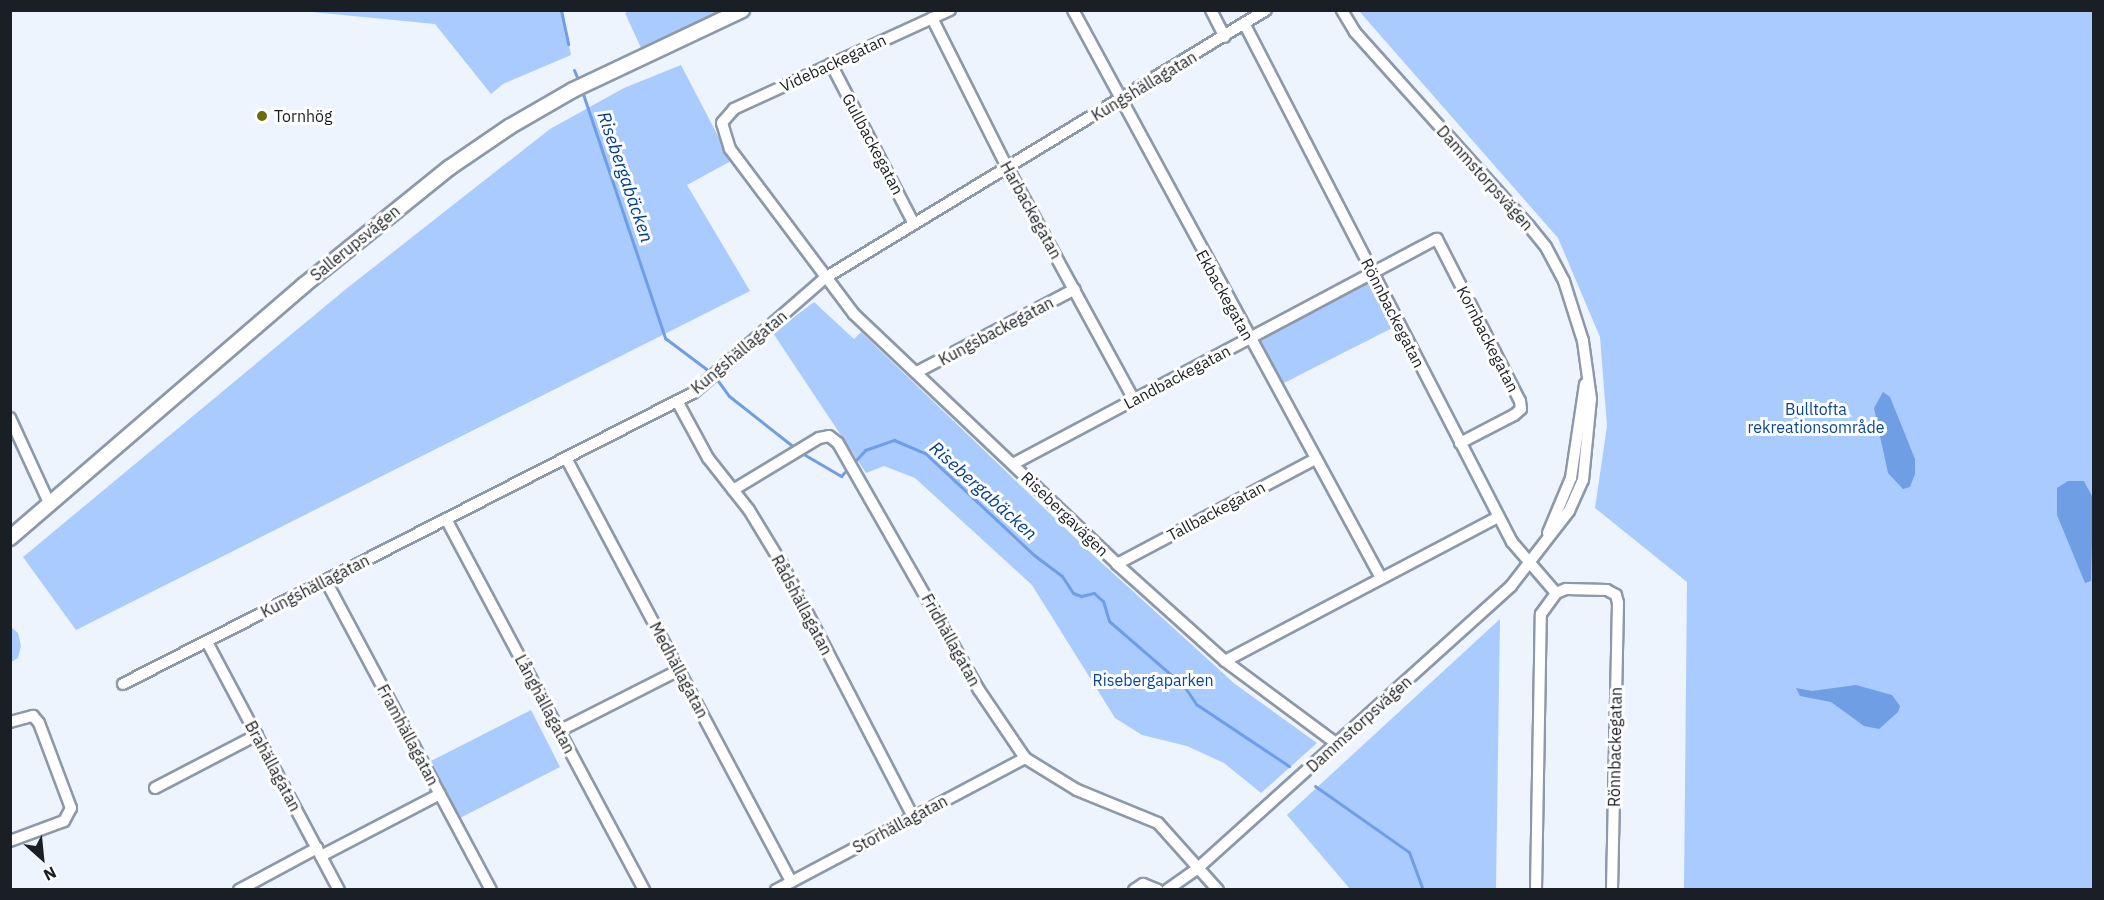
<!DOCTYPE html>
<html>
<head>
<meta charset="utf-8">
<style>
  body { margin:0 }
  #map { position:relative; width:2104px; height:900px; overflow:hidden; background:#edf4fe; font-family:"IBM Plex Sans",sans-serif }
  div>[style] { position:absolute }
  .green>* { inset:0; background:#aacbfd; transform-origin:0 0 }
  .water>* { inset:0; background:#709ee4 }
  .stream>* { height:3px; margin:-1.5px; padding:0 1.5px; transform-origin:1.5px; border-radius:1.5px; background:#709ee4 }
  .roads { filter:drop-shadow(2px 0 #8d98a8) drop-shadow(-2px 0 #8d98a8) drop-shadow(0 2px #8d98a8) drop-shadow(0 -2px #8d98a8) }
  .minor>* { height:10px; margin:-5px; padding:0 5px; transform-origin:5px; border-radius:5px; background:#fff }
  .major>* { height:14px; margin:-7px; padding:0 7px; transform-origin:7px; border-radius:7px; background:#fff }
  .dots>* { width:16px; height:16px; translate:-50% -50%; box-sizing:border-box; border:3px solid #fff; border-radius:50% }
  span { translate:-50% -50%; white-space:nowrap; text-align:center; line-height:1.15; -webkit-text-stroke:6px #fff; paint-order:stroke }
  .street-label { font-size:16px; color:#1a1e25 }
  .poi-label { font-size:16px; color:#1a1e25 }
  .left { translate:0 -50%; text-align:left }
  .park-label { font-size:16px; color:#0a4697 }
  .water-label { font-size:18px; color:#003e8e; font-style:italic }
  .frame { position:absolute; inset:0; border:12px solid #1a1e25; pointer-events:none }
  .north { position:absolute; left:12px; top:828px; width:60px; height:60px; -webkit-text-stroke:4px #fff; paint-order:stroke; rotate:153deg; font-size:16px; font-weight:700; line-height:24px; text-align:center; color:#1a1e25 }
  .north::after { content:''; display:block; margin:auto; width:21px; height:27px; background:#1a1e25; clip-path:polygon(50% 0,100% 100%,50% 72%,0 100%) }
</style>
</head>
<body>
<div id="map">
  <div class="green">
    <i style="clip-path:polygon(302px 11px,561px 11px,571px 55px,503px 84px,491px 94px,435px 24px)"></i>
    <i style="clip-path:polygon(630px 11px,630px 10px,719px 11px,641px 48px,625px 13px)"></i>
    <i style="clip-path:polygon(1359px 11px,2093px 11px,2093px 889px,1684px 889px,1687px 582px,1595px 508px,1607px 426px,1600px 337px,1558px 238px)"></i>
    <i style="clip-path:polygon(681px 65px,731px 161px,687px 185px,750px 291px,76px 630px,23px 557px,346px 289px,550px 129px,624px 88px)"></i>
    <i style="left:1370px;top:282px;width:51px;height:127px;rotate:63deg"></i>
    <i style="clip-path:polygon(814px 302px,854px 339px,861px 332px,1093px 555px,1235px 684px,1317px 743px,1261px 793px,1224px 763px,1187px 746px,1142px 735px,1115px 718px,1032px 585px,915px 478px,884px 466px,866px 473px,773px 333px)"></i>
    <i style="clip-path:polygon(1500px 619px,1496px 889px,1350px 889px,1287px 815px)"></i>
    <i style="clip-path:polygon(11px 627px,18px 633px,21px 646px,18px 658px,11px 662px)"></i>
    <i style="left:531px;top:710px;width:64px;height:120px;rotate:63deg"></i>
  </div>
  <div class="water">
    <i style="clip-path:polygon(1883px 392px,1890px 397px,1915px 459px,1915px 474px,1910px 487px,1903px 489px,1888px 473px,1874px 408px)"></i>
    <i style="clip-path:polygon(2068px 481px,2084px 481px,2093px 498px,2091px 581px,2085px 583px,2057px 515px,2057px 488px)"></i>
    <i style="clip-path:polygon(1856px 685px,1892px 695px,1900px 706px,1898px 712px,1879px 729px,1864px 726px,1831px 702px,1800px 696px,1796px 688px,1812px 691px)"></i>
  </div>
  <div class="stream">
    <i style="left:561px;top:10px;width:35px;rotate:78deg"></i>
    <i style="left:574px;top:70px;width:13px;rotate:67deg"></i>
    <i style="left:582px;top:91px;width:261px;rotate:71.4deg"></i>
    <i style="left:665px;top:338px;width:60px;rotate:36.9deg"></i>
    <i style="left:713px;top:374px;width:27px;rotate:54deg"></i>
    <i style="left:729px;top:396px;width:84px;rotate:38.2deg"></i>
    <i style="left:800px;top:452px;width:48px;rotate:30.3deg"></i>
    <i style="left:841px;top:476px;width:35px;rotate:-47deg"></i>
    <i style="left:865px;top:450px;width:31px;rotate:-19deg"></i>
    <i style="left:894px;top:440px;width:34px;rotate:23deg"></i>
    <i style="left:925px;top:453px;width:149px;rotate:43.1deg"></i>
    <i style="left:1034px;top:555px;width:35px;rotate:37deg"></i>
    <i style="left:1062px;top:576px;width:20px;rotate:57deg"></i>
    <i style="left:1073px;top:593px;width:9px;rotate:21deg"></i>
    <i style="left:1081px;top:596px;width:13px;rotate:-13deg"></i>
    <i style="left:1094px;top:593px;width:12px;rotate:42deg"></i>
    <i style="left:1103px;top:601px;width:21px;rotate:73deg"></i>
    <i style="left:1109px;top:621px;width:99px;rotate:40.9deg"></i>
    <i style="left:1184px;top:686px;width:22px;rotate:56deg"></i>
    <i style="left:1196px;top:704px;width:112px;rotate:33.7deg"></i>
    <i style="left:1315px;top:786px;width:115px;rotate:35.1deg"></i>
    <i style="left:1409px;top:852px;width:40px;rotate:69.8deg"></i>
  </div>
  <div class="roads">
    <div class="minor">
      <i style="left:950px;top:10px;width:238px;rotate:155.4deg"></i>
      <i style="left:734px;top:109px;width:18px;rotate:131deg"></i>
      <i style="left:722px;top:123px;width:27px;rotate:73deg"></i>
      <i style="left:730px;top:149px;width:206px;rotate:53.1deg"></i>
      <i style="left:854px;top:314px;width:363px;rotate:43.5deg"></i>
      <i style="left:1117px;top:564px;width:145px;rotate:41.9deg"></i>
      <i style="left:1225px;top:661px;width:139px;rotate:36.5deg"></i>
      <i style="left:1073px;top:10px;width:646px;rotate:61.53deg"></i>
      <i style="left:1211px;top:10px;width:30px;rotate:63deg"></i>
      <i style="left:932px;top:18px;width:167px;rotate:63.3deg"></i>
      <i style="left:1007px;top:167px;width:265px;rotate:61.4deg"></i>
      <i style="left:1245px;top:25px;width:582px;rotate:62.69deg"></i>
      <i style="left:1512px;top:542px;width:67px;rotate:49.2deg"></i>
      <i style="left:831px;top:64px;width:180px;rotate:62.6deg"></i>
      <i style="left:917px;top:372px;width:178px;rotate:-27.7deg"></i>
      <i style="left:677px;top:401px;width:65px;rotate:61.5deg"></i>
      <i style="left:708px;top:458px;width:66px;rotate:51.7deg"></i>
      <i style="left:749px;top:510px;width:63px;rotate:58.6deg"></i>
      <i style="left:782px;top:564px;width:285px;rotate:62.6deg"></i>
      <i style="left:10px;top:418px;width:96px;rotate:65.3deg"></i>
      <i style="left:566px;top:458px;width:480px;rotate:62deg"></i>
      <i style="left:1013px;top:464px;width:480px;rotate:-28deg"></i>
      <i style="left:1437px;top:239px;width:182px;rotate:62.9deg"></i>
      <i style="left:1520px;top:401px;width:8px;rotate:83deg"></i>
      <i style="left:1521px;top:409px;width:9px;rotate:139deg"></i>
      <i style="left:1514px;top:415px;width:61px;rotate:152.6deg"></i>
      <i style="left:733px;top:490px;width:100px;rotate:-31.2deg"></i>
      <i style="left:819px;top:438px;width:10px;rotate:-11deg"></i>
      <i style="left:829px;top:436px;width:11px;rotate:38deg"></i>
      <i style="left:838px;top:443px;width:284px;rotate:60.3deg"></i>
      <i style="left:979px;top:690px;width:82px;rotate:55.9deg"></i>
      <i style="left:1025px;top:758px;width:61px;rotate:31.6deg"></i>
      <i style="left:1077px;top:790px;width:87px;rotate:22.2deg"></i>
      <i style="left:1158px;top:823px;width:90px;rotate:48.2deg"></i>
      <i style="left:446px;top:519px;width:421px;rotate:61.9deg"></i>
      <i style="left:1548px;top:533px;width:60px;rotate:-67.3deg"></i>
      <i style="left:1571px;top:478px;width:95px;rotate:-81.5deg"></i>
      <i style="left:1117px;top:564px;width:224px;rotate:-27.9deg"></i>
      <i style="left:326px;top:581px;width:350px;rotate:61.9deg"></i>
      <i style="left:207px;top:642px;width:281px;rotate:62deg"></i>
      <i style="left:1225px;top:661px;width:309px;rotate:-27.8deg"></i>
      <i style="left:123px;top:684px;width:640px;rotate:-27.05deg"></i>
      <i style="left:693px;top:393px;width:175px;rotate:-41.1deg"></i>
      <i style="left:825px;top:278px;width:516px;rotate:-31.29deg"></i>
      <i style="left:10px;top:722px;width:24px;rotate:-15deg"></i>
      <i style="left:33px;top:716px;width:9px;rotate:49deg"></i>
      <i style="left:39px;top:723px;width:91px;rotate:69.4deg"></i>
      <i style="left:71px;top:808px;width:15px;rotate:118deg"></i>
      <i style="left:64px;top:821px;width:58px;rotate:159.7deg"></i>
      <i style="left:559px;top:731px;width:135px;rotate:-26.9deg"></i>
      <i style="left:155px;top:788px;width:115px;rotate:-27.5deg"></i>
      <i style="left:321px;top:856px;width:134px;rotate:-27.5deg"></i>
      <i style="left:239px;top:890px;width:89px;rotate:-28.3deg"></i>
      <i style="left:776px;top:890px;width:282px;rotate:-27.9deg"></i>
      <i style="left:1134px;top:890px;width:11px;rotate:-34deg"></i>
      <i style="left:1143px;top:884px;width:16px;rotate:22deg"></i>
      <i style="left:1167px;top:890px;width:38px;rotate:-35deg"></i>
      <i style="left:1198px;top:868px;width:421px;rotate:-42deg"></i>
      <i style="left:1511px;top:586px;width:95px;rotate:-52.3deg"></i>
      <i style="left:1569px;top:511px;width:34px;rotate:-66deg"></i>
      <i style="left:1583px;top:480px;width:81px;rotate:-84.4deg"></i>
      <i style="left:1591px;top:399px;width:59px;rotate:-97.9deg"></i>
      <i style="left:1583px;top:341px;width:63px;rotate:-107.6deg"></i>
      <i style="left:1564px;top:281px;width:38px;rotate:-118deg"></i>
      <i style="left:1546px;top:247px;width:27px;rotate:-129deg"></i>
      <i style="left:1529px;top:226px;width:261px;rotate:-131.9deg"></i>
      <i style="left:1355px;top:32px;width:26px;rotate:-121deg"></i>
      <i style="left:1536px;top:890px;width:276px;rotate:-89deg"></i>
      <i style="left:1541px;top:614px;width:26px;rotate:-54deg"></i>
      <i style="left:1556px;top:593px;width:11px;rotate:-22deg"></i>
      <i style="left:1566px;top:589px;width:41px;rotate:1.4deg"></i>
      <i style="left:1607px;top:590px;width:10px;rotate:29deg"></i>
      <i style="left:1616px;top:595px;width:8px;rotate:76deg"></i>
      <i style="left:1618px;top:603px;width:287px;rotate:91.2deg"></i>
    </div>
    <div class="major">
      <i style="left:10px;top:538px;width:388px;rotate:-40.7deg"></i>
      <i style="left:304px;top:285px;width:186px;rotate:-38.9deg"></i>
      <i style="left:449px;top:168px;width:73px;rotate:-34.3deg"></i>
      <i style="left:509px;top:127px;width:74px;rotate:-30deg"></i>
      <i style="left:573px;top:90px;width:187px;rotate:-25.3deg"></i>
    </div>
  </div>
  <div class="dots">
    <i style="left:262px;top:116px;background:#6e6c0a"></i>
  </div>
  <div class="street-label">
    <span style="left:833px;top:63px;rotate:-25deg">Videbackegatan</span>
    <span style="left:1144px;top:86px;rotate:-31deg">Kungshällagatan</span>
    <span style="left:873px;top:144px;rotate:62deg">Gullbackegatan</span>
    <span style="left:1485px;top:178px;rotate:48deg">Dammstorpsvägen</span>
    <span style="left:1031px;top:210px;rotate:61deg">Harbackegatan</span>
    <span style="left:355px;top:243px;rotate:-39deg">Sallerupsvägen</span>
    <span style="left:1225px;top:295px;rotate:61deg">Ekbackegatan</span>
    <span style="left:1393px;top:313px;rotate:63deg">Rönnbackegatan</span>
    <span style="left:996px;top:331px;rotate:-28deg">Kungsbackegatan</span>
    <span style="left:1488px;top:339px;rotate:63deg">Kornbackegatan</span>
    <span style="left:739px;top:352px;rotate:-40deg">Kungshällagatan</span>
    <span style="left:1177px;top:377px;rotate:-28deg">Landbackegatan</span>
    <span style="left:1216px;top:511px;rotate:-28deg">Tallbackegatan</span>
    <span style="left:1065px;top:514px;rotate:44deg">Risebergavägen</span>
    <span style="left:315px;top:586px;rotate:-27deg">Kungshällagatan</span>
    <span style="left:802px;top:605px;rotate:62deg">Rådshällagatan</span>
    <span style="left:951px;top:640px;rotate:61deg">Fridhällagatan</span>
    <span style="left:679px;top:670px;rotate:62deg">Medhällagatan</span>
    <span style="left:545px;top:704px;rotate:62deg">Långhällagatan</span>
    <span style="left:1359px;top:724px;rotate:-42deg">Dammstorpsvägen</span>
    <span style="left:408px;top:735px;rotate:62deg">Framhällagatan</span>
    <span style="left:1615px;top:747px;rotate:-89deg">Rönnbackegatan</span>
    <span style="left:273px;top:766px;rotate:62deg">Brahällagatan</span>
    <span style="left:900px;top:824px;rotate:-28deg">Storhällagatan</span>
  </div>
  <div class="poi-label">
    <span class="left" style="left:274px;top:116px">Tornhög</span>
  </div>
  <div class="park-label">
    <span style="left:1816px;top:418px">Bulltofta<br>rekreationsområde</span>
    <span style="left:1153px;top:680px">Risebergaparken</span>
  </div>
  <div class="water-label">
    <span style="left:625px;top:177px;rotate:71deg">Risebergabäcken</span>
    <span style="left:983px;top:491px;rotate:42deg">Risebergabäcken</span>
  </div>
  <div class="frame"></div>
  <div class="north">N</div>
</div>
</body>
</html>
